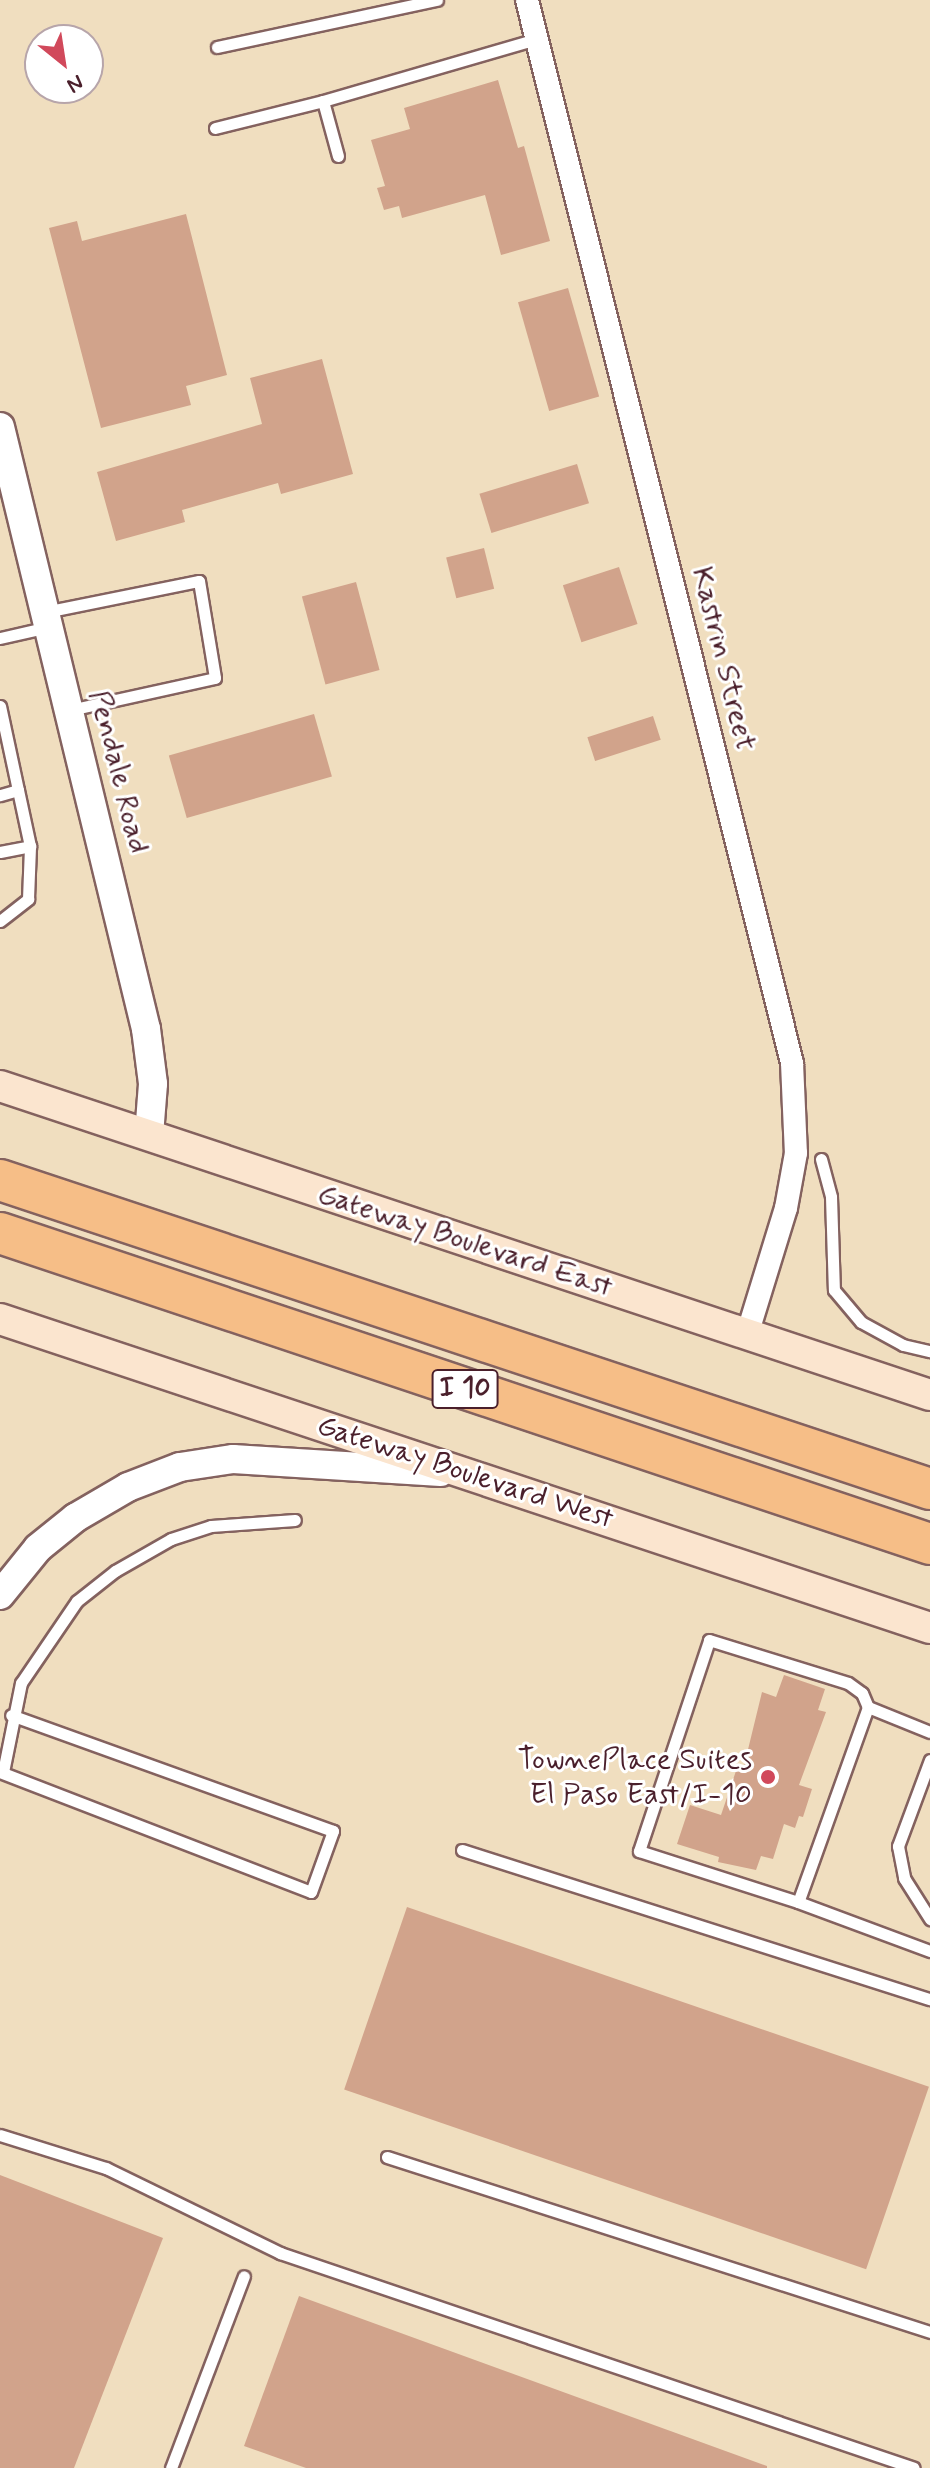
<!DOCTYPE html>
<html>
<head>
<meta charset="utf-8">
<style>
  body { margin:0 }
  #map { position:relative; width:930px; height:2468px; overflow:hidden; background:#f0debf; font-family:Mynerve,sans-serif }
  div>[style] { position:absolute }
  .building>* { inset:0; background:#d1a38b; transform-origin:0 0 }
  .roads { filter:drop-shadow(2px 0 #84625f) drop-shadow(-2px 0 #84625f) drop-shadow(0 2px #84625f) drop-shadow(0 -2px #84625f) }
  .service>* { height:11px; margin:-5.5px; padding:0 5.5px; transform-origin:5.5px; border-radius:5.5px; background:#fff }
  .minor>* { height:22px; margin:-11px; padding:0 11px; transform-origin:11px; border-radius:11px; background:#fff }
  .tertiary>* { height:28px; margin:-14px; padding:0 14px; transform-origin:14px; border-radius:14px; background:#fff }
  .secondary>* { height:30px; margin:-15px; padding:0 15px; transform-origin:15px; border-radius:15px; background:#fbe5cf }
  .motorway>* { height:40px; margin:-20px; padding:0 20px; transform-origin:20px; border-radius:20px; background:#f6be87 }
  .dots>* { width:22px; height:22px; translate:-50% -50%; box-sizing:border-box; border:4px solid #fff; border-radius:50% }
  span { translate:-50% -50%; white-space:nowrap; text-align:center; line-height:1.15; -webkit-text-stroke:6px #fff; paint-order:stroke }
  .shield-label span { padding:2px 6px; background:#fff; border:2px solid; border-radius:6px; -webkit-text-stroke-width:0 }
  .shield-label { font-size:28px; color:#4a1f2b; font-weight:700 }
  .street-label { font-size:30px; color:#4a1f2b }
  .poi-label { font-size:30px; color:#4a1f2b }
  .right { translate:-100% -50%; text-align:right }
  .north { position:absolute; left:24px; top:24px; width:80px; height:80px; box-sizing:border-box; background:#fff; border:2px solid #b7a5aa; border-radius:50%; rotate:150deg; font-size:22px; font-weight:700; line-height:32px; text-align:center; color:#4a1f2b }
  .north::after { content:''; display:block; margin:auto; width:28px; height:36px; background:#d1495b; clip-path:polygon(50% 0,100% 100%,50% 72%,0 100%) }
</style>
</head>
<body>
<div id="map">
  <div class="building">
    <i style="clip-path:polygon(498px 80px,518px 148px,524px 146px,550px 241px,501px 255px,485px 195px,402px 218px,399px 206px,384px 210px,377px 188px,385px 186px,371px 140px,410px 129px,404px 108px)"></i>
    <i style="clip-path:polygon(186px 214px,227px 375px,186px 386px,191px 405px,101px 428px,49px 228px,77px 221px,82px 241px)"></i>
    <i style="left:568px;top:288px;width:113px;height:52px;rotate:74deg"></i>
    <i style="clip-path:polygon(322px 359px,353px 474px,281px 494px,278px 483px,182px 510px,185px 522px,116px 541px,97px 472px,262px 424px,250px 378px)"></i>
    <i style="left:577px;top:464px;width:41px;height:102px;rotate:73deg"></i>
    <i style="left:484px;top:548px;width:42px;height:39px;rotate:76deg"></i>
    <i style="left:619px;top:567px;width:60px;height:59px;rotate:72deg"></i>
    <i style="left:356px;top:582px;width:91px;height:56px;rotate:75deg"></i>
    <i style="left:314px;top:714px;width:65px;height:151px;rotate:74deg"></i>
    <i style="left:653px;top:716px;width:25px;height:69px;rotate:72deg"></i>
    <i style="clip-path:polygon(784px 1675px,825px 1689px,818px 1710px,826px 1712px,799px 1785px,812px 1789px,803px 1817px,799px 1816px,795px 1828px,784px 1824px,773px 1859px,761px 1856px,756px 1870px,718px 1862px,719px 1857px,677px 1844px,690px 1805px,721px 1815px,737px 1768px,743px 1770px,762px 1692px,776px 1697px)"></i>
    <i style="left:407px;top:1907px;width:552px;height:193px;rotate:19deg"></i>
    <i style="clip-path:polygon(0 2175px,163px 2238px,74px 2468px,0 2468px)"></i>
    <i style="clip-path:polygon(299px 2296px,767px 2466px,767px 2468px,306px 2468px,244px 2446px)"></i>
  </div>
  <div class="roads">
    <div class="service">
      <i style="left:217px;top:47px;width:225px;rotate:-12.1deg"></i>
      <i style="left:215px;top:128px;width:111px;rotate:-14deg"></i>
      <i style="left:338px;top:156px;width:57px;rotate:-105.3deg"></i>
      <i style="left:323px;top:101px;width:223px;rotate:-16.2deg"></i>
      <i style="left:45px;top:612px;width:157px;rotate:-11.4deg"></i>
      <i style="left:199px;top:581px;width:98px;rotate:80.6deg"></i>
      <i style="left:215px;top:678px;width:148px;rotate:167.6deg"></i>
      <i style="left:0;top:638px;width:49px;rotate:-12.9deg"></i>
      <i style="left:0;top:706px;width:86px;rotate:77.9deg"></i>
      <i style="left:18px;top:790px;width:19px;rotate:164deg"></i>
      <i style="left:0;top:852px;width:31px;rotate:-11deg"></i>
      <i style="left:0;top:921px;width:36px;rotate:-38deg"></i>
      <i style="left:28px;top:899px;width:53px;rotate:-87.8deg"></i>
      <i style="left:30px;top:846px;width:57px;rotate:-102.1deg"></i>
      <i style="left:821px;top:1159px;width:39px;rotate:75deg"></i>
      <i style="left:831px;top:1197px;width:93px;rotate:88.2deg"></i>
      <i style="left:834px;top:1290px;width:42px;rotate:49.8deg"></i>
      <i style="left:861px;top:1322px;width:48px;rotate:28.7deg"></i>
      <i style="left:903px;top:1345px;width:28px;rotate:13deg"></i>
      <i style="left:930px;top:1732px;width:67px;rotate:-158deg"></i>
      <i style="left:868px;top:1707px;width:207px;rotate:109.7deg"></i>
      <i style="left:798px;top:1902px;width:141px;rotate:20.4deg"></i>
      <i style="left:930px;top:1760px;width:92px;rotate:110.4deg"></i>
      <i style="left:898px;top:1846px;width:33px;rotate:79deg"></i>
      <i style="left:904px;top:1878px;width:49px;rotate:57.6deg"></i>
      <i style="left:0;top:1772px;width:333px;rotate:21.1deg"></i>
      <i style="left:311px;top:1892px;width:65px;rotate:-70.2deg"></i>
      <i style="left:333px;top:1831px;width:342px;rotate:-160.2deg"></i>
      <i style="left:3px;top:1772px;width:91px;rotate:-78.6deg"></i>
      <i style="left:21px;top:1683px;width:99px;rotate:-55.7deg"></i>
      <i style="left:77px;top:1601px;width:48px;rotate:-38.3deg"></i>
      <i style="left:115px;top:1571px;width:64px;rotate:-29.7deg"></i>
      <i style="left:171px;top:1539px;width:42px;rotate:-18deg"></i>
      <i style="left:211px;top:1526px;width:84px;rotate:-4.1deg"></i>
      <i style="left:462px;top:1850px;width:491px;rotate:17.7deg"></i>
      <i style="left:798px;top:1902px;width:167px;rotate:-162.2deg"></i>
      <i style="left:639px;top:1851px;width:222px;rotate:-71.6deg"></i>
      <i style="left:709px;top:1640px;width:145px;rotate:17.2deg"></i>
      <i style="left:848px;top:1683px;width:17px;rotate:36deg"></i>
      <i style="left:862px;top:1693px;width:15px;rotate:67deg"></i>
      <i style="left:0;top:2135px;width:111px;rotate:17.3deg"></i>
      <i style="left:106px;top:2168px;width:194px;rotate:26deg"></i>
      <i style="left:280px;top:2253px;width:669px;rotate:18.73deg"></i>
      <i style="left:387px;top:2157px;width:571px;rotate:17.86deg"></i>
      <i style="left:171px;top:2468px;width:205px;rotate:-69.2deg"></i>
    </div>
    <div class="minor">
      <i style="left:527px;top:0;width:1096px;rotate:76deg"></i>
      <i style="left:792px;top:1063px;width:90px;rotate:87.5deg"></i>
      <i style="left:796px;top:1153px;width:56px;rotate:100.3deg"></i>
      <i style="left:786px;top:1208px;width:133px;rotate:107.1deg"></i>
    </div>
    <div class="tertiary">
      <i style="left:0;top:427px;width:619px;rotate:76.37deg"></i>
      <i style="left:146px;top:1029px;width:55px;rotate:82.7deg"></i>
      <i style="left:153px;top:1084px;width:51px;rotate:94.5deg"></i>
      <i style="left:0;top:1595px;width:60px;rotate:-51deg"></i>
      <i style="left:38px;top:1548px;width:48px;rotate:-39deg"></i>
      <i style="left:75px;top:1518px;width:61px;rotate:-30.3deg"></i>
      <i style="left:128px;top:1487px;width:56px;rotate:-21deg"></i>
      <i style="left:180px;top:1467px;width:54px;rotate:-8.6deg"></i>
      <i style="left:233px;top:1459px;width:208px;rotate:3.6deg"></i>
    </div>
    <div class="secondary">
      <i style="left:0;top:1086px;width:980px;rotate:18.38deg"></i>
      <i style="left:0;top:1319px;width:980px;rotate:18.38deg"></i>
    </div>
    <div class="motorway">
      <i style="left:0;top:1180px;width:980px;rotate:18.38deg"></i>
      <i style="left:0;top:1233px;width:981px;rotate:18.49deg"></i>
    </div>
  </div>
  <div class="dots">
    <i style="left:768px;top:1777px;background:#d1495b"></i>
  </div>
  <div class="shield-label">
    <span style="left:465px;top:1389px">I 10</span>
  </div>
  <div class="street-label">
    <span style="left:723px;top:659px;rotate:76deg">Kastrin Street</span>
    <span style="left:118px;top:772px;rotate:76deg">Pendale Road</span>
    <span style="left:465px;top:1241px;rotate:18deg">Gateway Boulevard East</span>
    <span style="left:465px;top:1473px;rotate:18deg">Gateway Boulevard West</span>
  </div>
  <div class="poi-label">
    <span class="right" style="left:752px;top:1777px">TownePlace Suites<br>El Paso East/I-10</span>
  </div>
  <div class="north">N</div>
</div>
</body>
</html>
